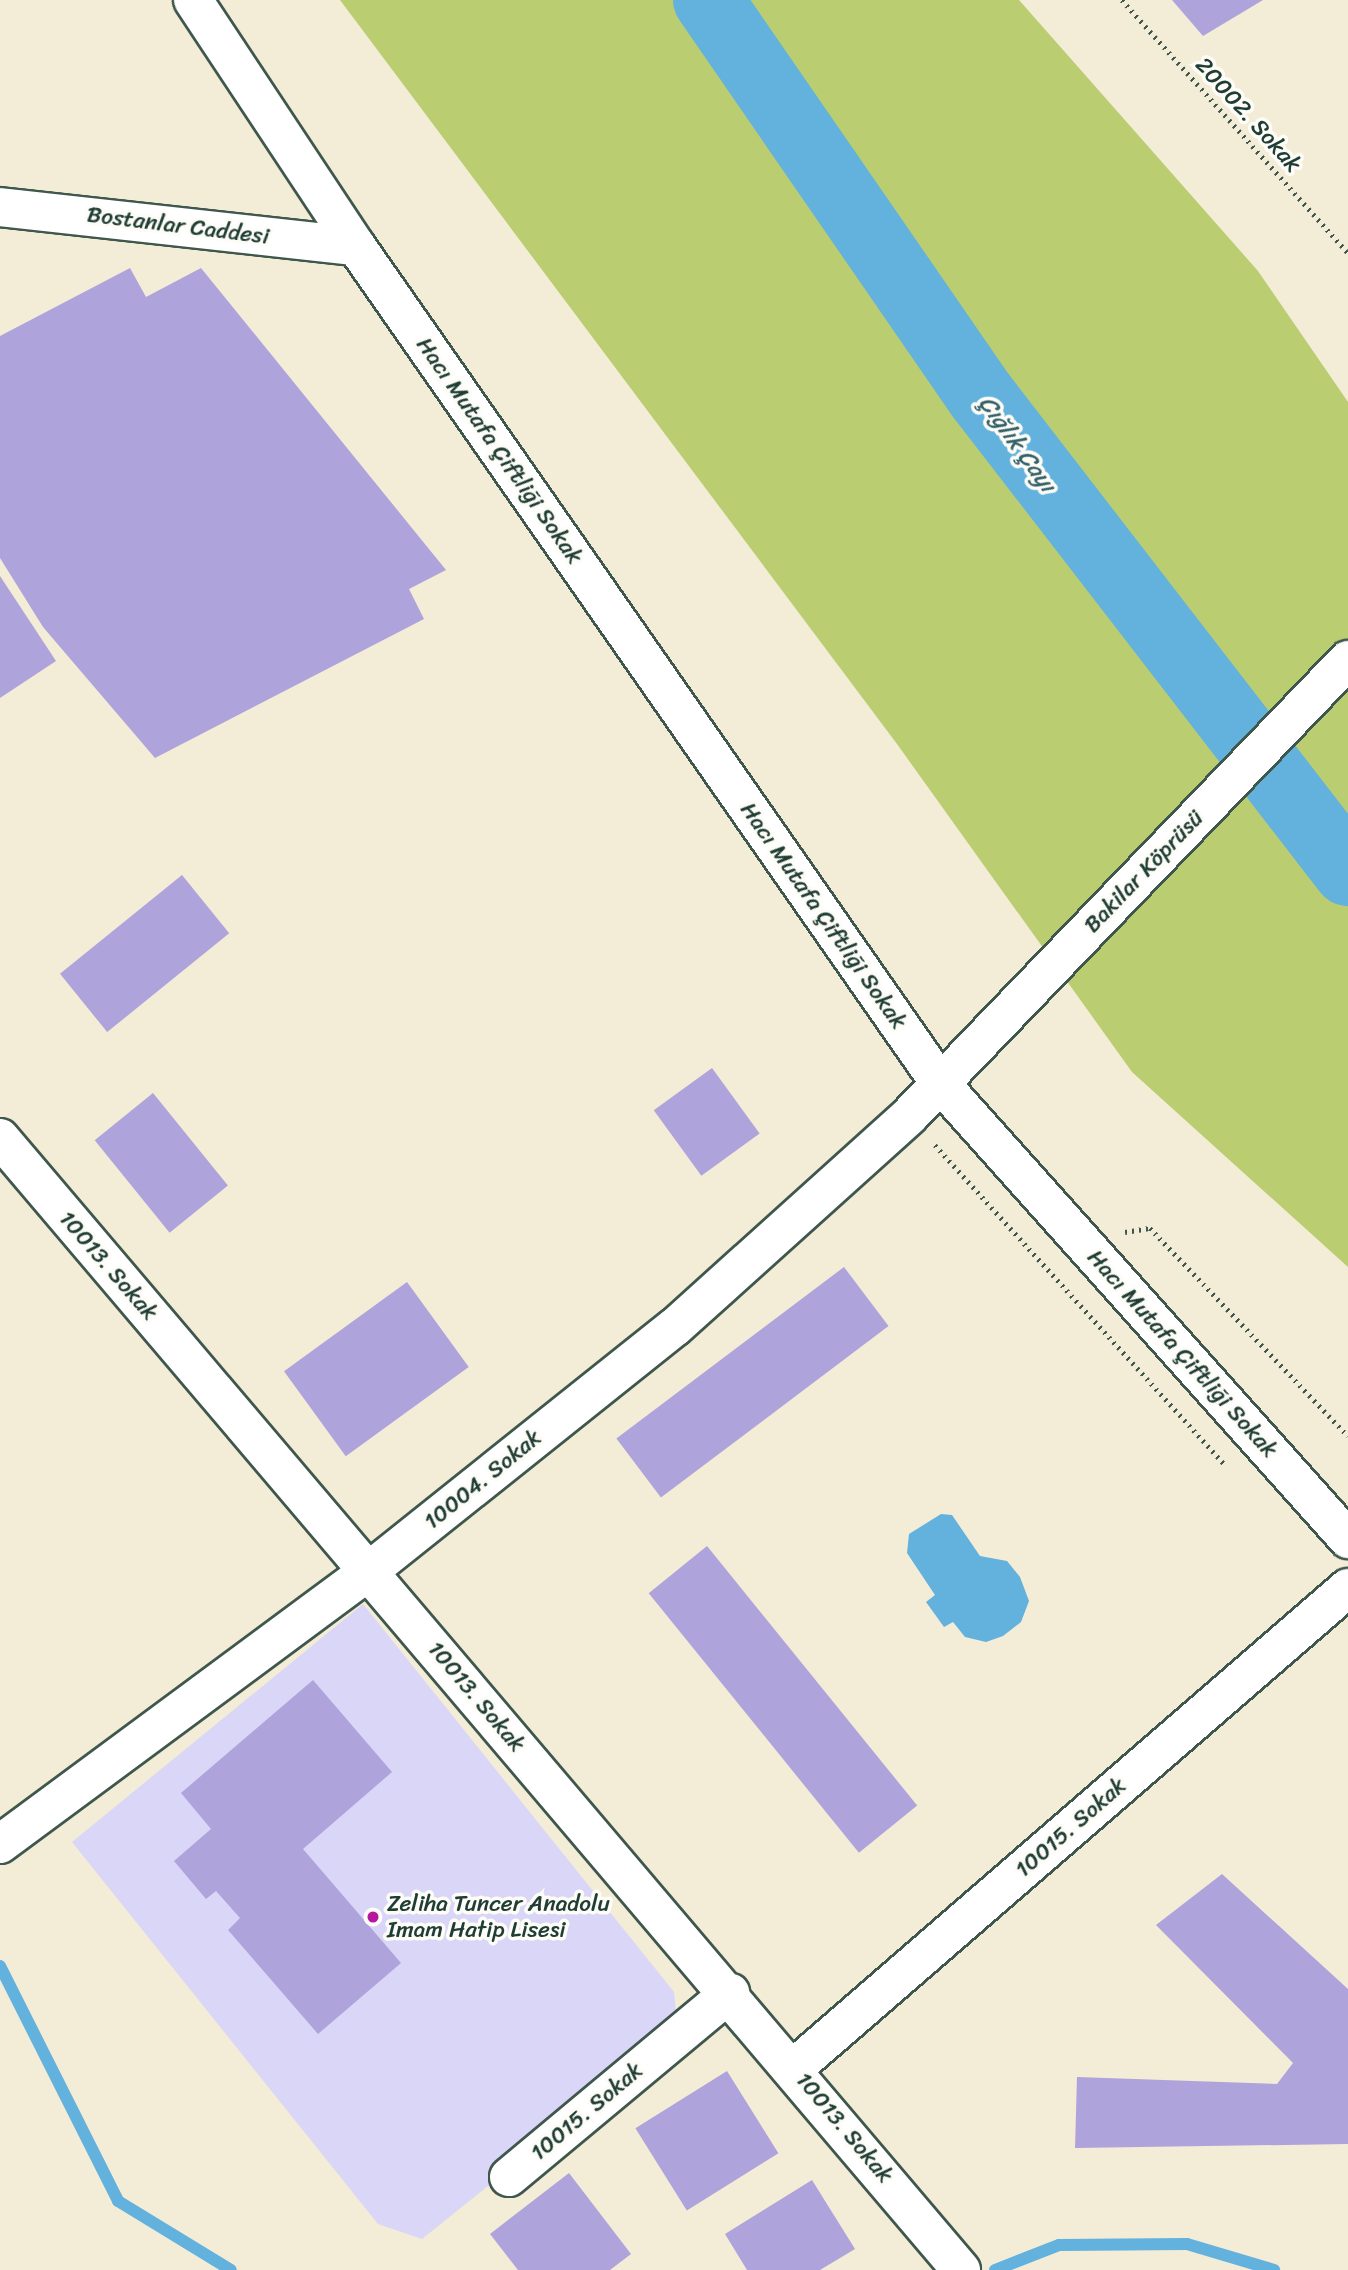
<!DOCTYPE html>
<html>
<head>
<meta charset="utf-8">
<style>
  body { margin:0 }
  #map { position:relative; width:1348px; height:2270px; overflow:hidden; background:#f3ecd7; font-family:Sriracha,sans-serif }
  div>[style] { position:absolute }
  .built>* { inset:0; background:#d9d6f7 }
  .green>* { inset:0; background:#bacd70 }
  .water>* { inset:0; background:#63b1dd }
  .stream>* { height:12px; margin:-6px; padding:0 6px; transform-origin:6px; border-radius:6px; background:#63b1dd }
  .river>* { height:70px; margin:-35px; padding:0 35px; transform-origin:35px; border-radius:35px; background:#63b1dd }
  .building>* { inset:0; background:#afa3db; transform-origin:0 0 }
  .path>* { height:4.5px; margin-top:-2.25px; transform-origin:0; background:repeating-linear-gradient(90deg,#3f574c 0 2px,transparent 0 7px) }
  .roads { filter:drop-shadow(2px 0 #3f574c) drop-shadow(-2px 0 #3f574c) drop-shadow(0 2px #3f574c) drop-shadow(0 -2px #3f574c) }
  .minor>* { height:38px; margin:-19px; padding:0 19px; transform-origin:19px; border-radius:19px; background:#fff }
  .dots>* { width:19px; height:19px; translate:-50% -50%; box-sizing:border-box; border:4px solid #fdfcf7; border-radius:50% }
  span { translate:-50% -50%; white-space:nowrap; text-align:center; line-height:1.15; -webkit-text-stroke:7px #fdfcf7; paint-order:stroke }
  .street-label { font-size:23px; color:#1f3d34 }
  .poi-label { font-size:23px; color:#1f3d34 }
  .left { translate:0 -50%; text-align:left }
  .water-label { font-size:24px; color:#336067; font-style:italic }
</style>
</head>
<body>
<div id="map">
  <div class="built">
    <i style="clip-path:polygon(363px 1604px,674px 1992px,678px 2033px,422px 2239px,378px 2224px,72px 1842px)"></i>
  </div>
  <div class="green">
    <i style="clip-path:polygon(340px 0,1019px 0,1258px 271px,1348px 402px,1348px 1267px,1132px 1072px,897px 744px)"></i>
  </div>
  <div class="water">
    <i style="clip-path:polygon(941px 1514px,952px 1515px,980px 1556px,1007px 1561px,1020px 1577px,1029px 1601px,1021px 1622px,1003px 1636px,986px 1642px,965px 1637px,953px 1622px,944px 1627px,926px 1602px,935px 1595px,907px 1553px,909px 1534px)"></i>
  </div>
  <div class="stream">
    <i style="left:0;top:1966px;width:263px;rotate:63.3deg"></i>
    <i style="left:118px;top:2201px;width:132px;rotate:31.4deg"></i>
    <i style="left:995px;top:2270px;width:69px;rotate:-21.3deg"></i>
    <i style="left:1059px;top:2245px;width:128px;rotate:-0.4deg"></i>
    <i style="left:1187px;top:2244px;width:91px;rotate:16.6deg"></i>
  </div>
  <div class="river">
    <i style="left:708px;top:0;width:482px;rotate:55.4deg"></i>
    <i style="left:982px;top:397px;width:599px;rotate:52.33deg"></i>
  </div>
  <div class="building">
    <i style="clip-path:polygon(1172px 0,1263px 0,1203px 36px)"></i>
    <i style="clip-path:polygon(130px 268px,146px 297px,201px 268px,446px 570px,409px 589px,424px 619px,155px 758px,43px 627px,0 558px,0 336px)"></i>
    <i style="clip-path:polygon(0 576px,56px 661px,0 698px)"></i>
    <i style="left:182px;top:875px;width:75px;height:157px;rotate:51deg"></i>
    <i style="left:712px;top:1068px;width:81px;height:72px;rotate:54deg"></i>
    <i style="left:153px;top:1093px;width:119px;height:75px;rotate:51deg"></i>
    <i style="left:844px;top:1267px;width:74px;height:285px;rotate:53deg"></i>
    <i style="left:407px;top:1282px;width:105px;height:152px;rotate:54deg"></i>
    <i style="left:707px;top:1546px;width:334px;height:75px;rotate:51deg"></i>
    <i style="clip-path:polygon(313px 1680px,392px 1772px,303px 1849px,401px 1963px,318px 2034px,228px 1930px,240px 1918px,216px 1891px,206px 1899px,174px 1861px,211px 1829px,181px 1793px)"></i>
    <i style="clip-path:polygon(1222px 1874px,1348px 1989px,1348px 2144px,1075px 2148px,1077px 2077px,1277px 2084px,1293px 2063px,1156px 1925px)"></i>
    <i style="left:727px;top:2071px;width:97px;height:108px;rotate:58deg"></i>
    <i style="clip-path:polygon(569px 2173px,631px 2254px,610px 2270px,518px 2270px,490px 2234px)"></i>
    <i style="clip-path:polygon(812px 2180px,855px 2249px,820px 2270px,747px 2270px,725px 2234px)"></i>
  </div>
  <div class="path">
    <i style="left:1122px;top:0;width:339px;rotate:48.2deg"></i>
    <i style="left:935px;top:1145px;width:433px;rotate:47.8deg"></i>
    <i style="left:1125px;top:1232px;width:25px;rotate:-9deg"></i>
    <i style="left:1150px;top:1228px;width:287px;rotate:46.4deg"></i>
  </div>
  <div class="roads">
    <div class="minor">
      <i style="left:193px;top:0;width:295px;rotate:56.5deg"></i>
      <i style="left:356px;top:246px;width:1021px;rotate:55.1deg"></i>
      <i style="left:940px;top:1083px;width:612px;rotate:48.18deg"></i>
      <i style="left:0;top:207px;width:358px;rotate:6.3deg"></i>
      <i style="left:0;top:1138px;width:1485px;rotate:49.67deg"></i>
      <i style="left:0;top:1844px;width:459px;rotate:-36.5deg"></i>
      <i style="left:369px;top:1571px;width:391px;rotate:-38.6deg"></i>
      <i style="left:675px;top:1327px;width:315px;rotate:-42deg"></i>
      <i style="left:909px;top:1116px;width:633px;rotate:-46.09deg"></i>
      <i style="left:794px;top:2068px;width:733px;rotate:-40.91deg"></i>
      <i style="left:509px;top:2177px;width:288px;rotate:-39.8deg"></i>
    </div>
  </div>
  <div class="dots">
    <i style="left:373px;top:1917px;background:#b5179e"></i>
  </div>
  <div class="street-label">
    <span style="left:1248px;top:115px;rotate:48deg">20002. Sokak</span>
    <span style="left:178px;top:226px;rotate:7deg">Bostanlar Caddesi</span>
    <span style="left:499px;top:451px;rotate:55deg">Hacı Mutafa Çiftliği Sokak</span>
    <span style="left:1144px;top:872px;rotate:-46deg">Bakilar Köprüsü</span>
    <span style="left:823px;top:916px;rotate:55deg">Hacı Mutafa Çiftliği Sokak</span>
    <span style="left:108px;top:1266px;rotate:49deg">10013. Sokak</span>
    <span style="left:1182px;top:1354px;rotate:48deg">Hacı Mutafa Çiftliği Sokak</span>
    <span style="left:483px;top:1480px;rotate:-39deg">10004. Sokak</span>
    <span style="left:476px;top:1697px;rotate:50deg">10013. Sokak</span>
    <span style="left:1071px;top:1828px;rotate:-41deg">10015. Sokak</span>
    <span style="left:587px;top:2112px;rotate:-40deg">10015. Sokak</span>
    <span style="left:844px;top:2128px;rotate:50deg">10013. Sokak</span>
  </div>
  <div class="poi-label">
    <span class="left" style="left:387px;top:1917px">Zeliha Tuncer Anadolu<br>Imam Hatip Lisesi</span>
  </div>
  <div class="water-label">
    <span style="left:1017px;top:444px;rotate:54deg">Çığlık Çayı</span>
  </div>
</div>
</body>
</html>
